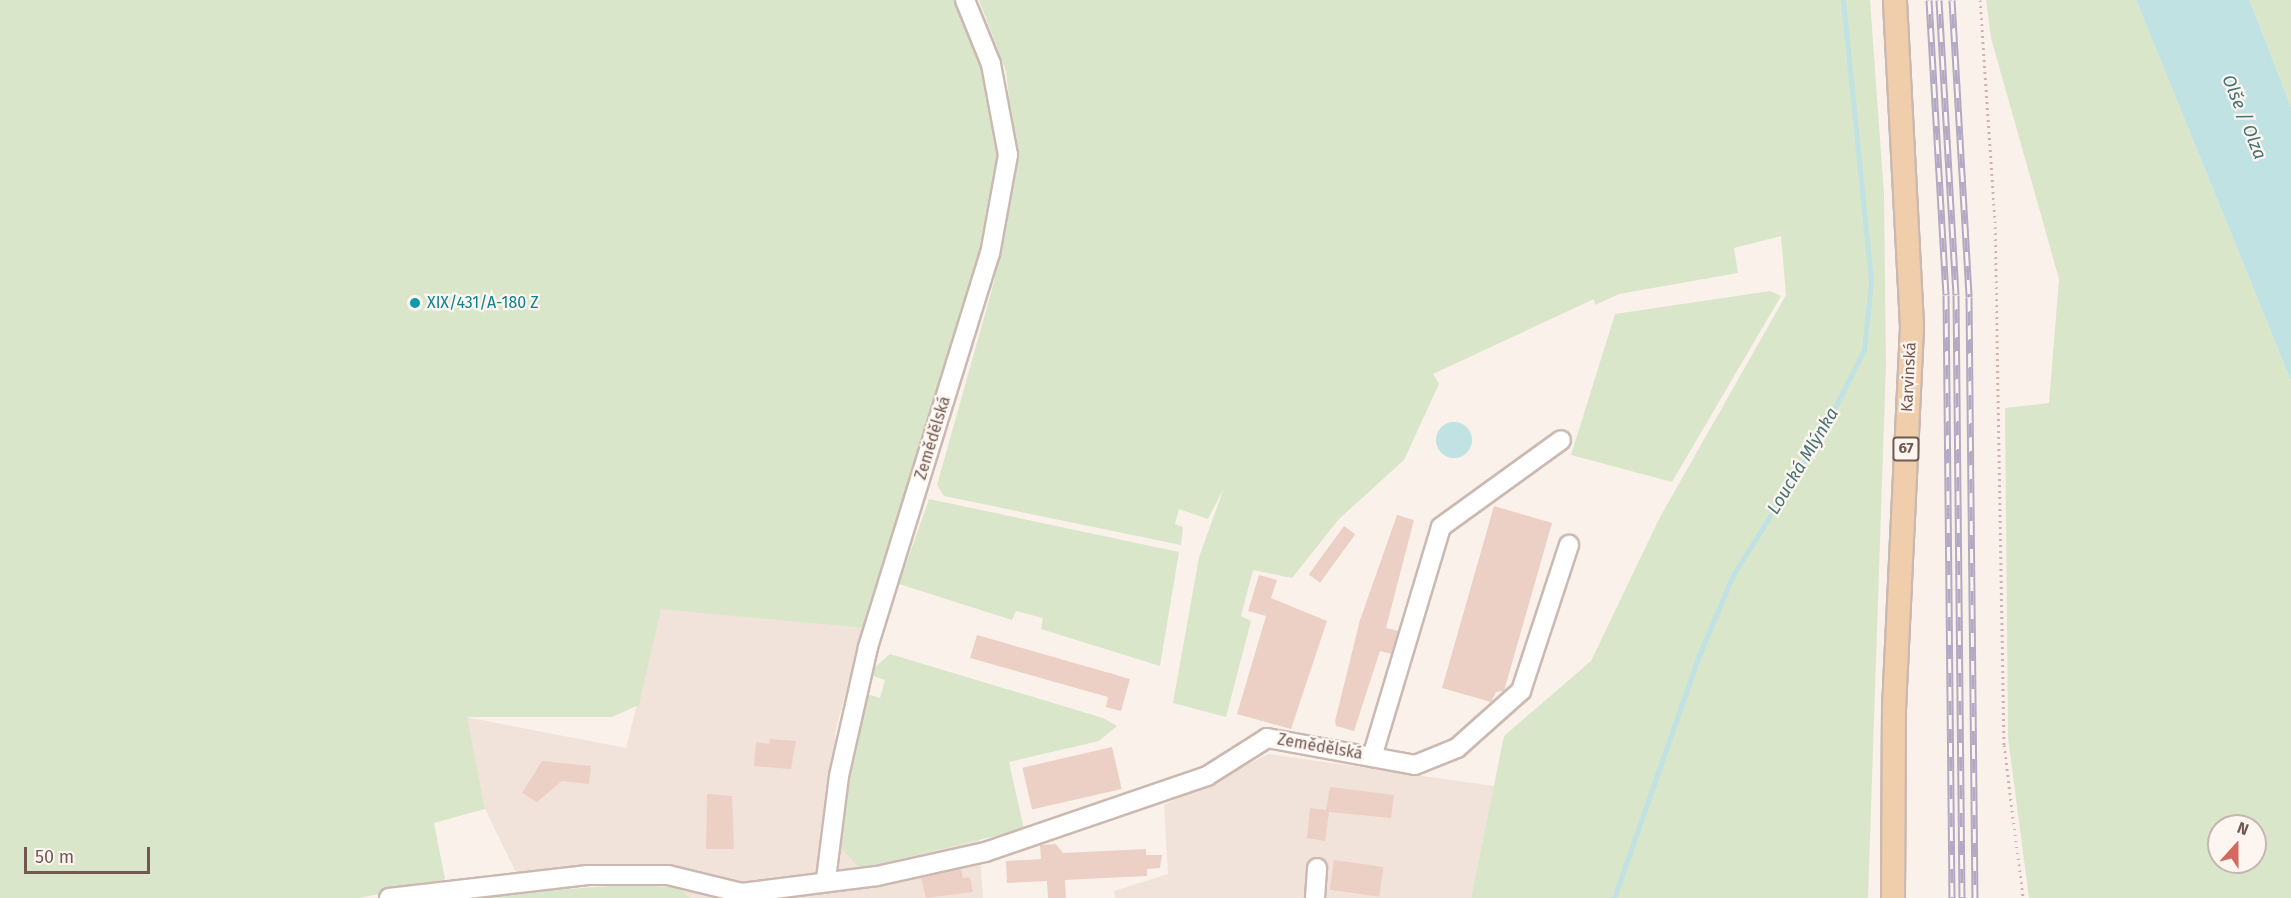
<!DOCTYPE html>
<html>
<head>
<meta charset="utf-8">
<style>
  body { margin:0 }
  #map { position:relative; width:2291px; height:898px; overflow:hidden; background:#faf2ea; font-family:"Fira Sans",sans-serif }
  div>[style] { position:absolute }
  .residential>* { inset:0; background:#f1e3da }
  .green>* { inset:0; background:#dae6ca }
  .water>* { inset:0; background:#c1e2e2 }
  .round { border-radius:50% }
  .stream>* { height:5px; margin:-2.5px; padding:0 2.5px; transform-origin:2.5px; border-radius:2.5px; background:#c1e2e2 }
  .building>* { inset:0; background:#eccfc5; transform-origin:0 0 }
  .path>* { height:3px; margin-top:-1.5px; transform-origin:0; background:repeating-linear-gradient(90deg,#d1b2a8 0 1.5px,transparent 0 6px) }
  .roads { filter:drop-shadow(2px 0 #cbb9b1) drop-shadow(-2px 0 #cbb9b1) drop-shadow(0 2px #cbb9b1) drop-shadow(0 -2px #cbb9b1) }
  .minor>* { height:18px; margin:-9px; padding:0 9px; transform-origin:9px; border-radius:9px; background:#fff }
  .major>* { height:22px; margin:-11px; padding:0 11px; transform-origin:11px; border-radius:11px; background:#f0cdab }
  .rail>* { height:7px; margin-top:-3.5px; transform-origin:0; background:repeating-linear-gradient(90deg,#fdf6f0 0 14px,#b4a9c3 0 28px); box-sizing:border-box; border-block:2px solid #b4a9c3 }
  .dots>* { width:16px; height:16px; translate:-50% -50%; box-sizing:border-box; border:3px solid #fdf6f0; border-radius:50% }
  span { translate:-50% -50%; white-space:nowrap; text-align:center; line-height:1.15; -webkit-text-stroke:4.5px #fdf6f0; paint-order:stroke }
  .shield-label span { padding:2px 4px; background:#fdf6f0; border:2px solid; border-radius:4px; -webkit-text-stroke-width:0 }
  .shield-label { font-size:15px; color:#725851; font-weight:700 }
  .culture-label { font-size:16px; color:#0d838f }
  .left { translate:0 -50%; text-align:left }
  .street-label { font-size:16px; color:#725851 }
  .water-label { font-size:18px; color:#467475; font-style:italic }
  .north { position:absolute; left:2207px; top:814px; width:60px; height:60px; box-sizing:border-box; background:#fdf6f0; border:2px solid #c5b7b0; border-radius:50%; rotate:21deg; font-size:16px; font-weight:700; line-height:24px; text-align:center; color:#725851 }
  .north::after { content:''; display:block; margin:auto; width:21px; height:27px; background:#d4695f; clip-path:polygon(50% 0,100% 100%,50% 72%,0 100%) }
  .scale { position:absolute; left:24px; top:847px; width:126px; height:27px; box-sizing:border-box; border:3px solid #725851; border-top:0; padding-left:8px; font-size:18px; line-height:21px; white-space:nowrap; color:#725851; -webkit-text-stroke:4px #fdf6f0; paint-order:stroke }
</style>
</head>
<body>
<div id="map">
  <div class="residential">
    <i style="clip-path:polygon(661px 608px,863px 628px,835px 733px,838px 845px,860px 869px,979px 840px,983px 898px,690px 898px,679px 888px,633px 884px,524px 889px,485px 809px,466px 717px,626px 748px)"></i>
    <i style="clip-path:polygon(1269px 754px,1494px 786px,1471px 898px,1115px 898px,1114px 891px,1168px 874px,1164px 805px)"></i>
  </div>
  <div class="green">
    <i style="clip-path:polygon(0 0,964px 0,989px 72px,998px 126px,994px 204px,975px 298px,931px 440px,863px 628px,661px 609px,639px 705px,612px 717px,467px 717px,485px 809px,434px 823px,445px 879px,437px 882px,360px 898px,0 898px)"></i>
    <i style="clip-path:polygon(979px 0,1870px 0,1884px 194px,1886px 365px,1868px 898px,1471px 898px,1504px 736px,1591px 661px,1660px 517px,1786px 295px,1781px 236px,1734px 248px,1738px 273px,1619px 294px,1595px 305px,1594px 299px,1433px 374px,1439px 384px,1404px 460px,1339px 519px,1292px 578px,1253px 570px,1241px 616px,1251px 621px,1226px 717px,1173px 703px,1199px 557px,1224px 488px,1208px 519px,1179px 509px,1175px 524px,1183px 527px,1181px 545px,944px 496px,937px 485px,994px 282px,1014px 144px,1006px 71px)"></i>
    <i style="clip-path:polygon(evenodd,1986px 0,2136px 0,2291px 381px,2291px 898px,2029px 898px,2008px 738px,2005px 408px,2049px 403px,2059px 279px,1991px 38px,1986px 0,2219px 826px,2255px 826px,2255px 862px,2219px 862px,2219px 826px)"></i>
    <i style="clip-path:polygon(2249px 0,2291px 0,2291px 107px,2252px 6px)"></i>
    <i style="clip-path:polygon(1770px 291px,1781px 296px,1672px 482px,1571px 455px,1615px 314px)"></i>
    <i style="clip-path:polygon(929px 499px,1179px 552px,1160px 666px,1041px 629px,1043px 618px,1016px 611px,1012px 620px,899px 584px)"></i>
    <i style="clip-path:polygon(890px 654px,1103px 718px,1117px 726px,1099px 741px,1009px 762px,1024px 829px,860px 869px,838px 845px,853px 732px,864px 693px,880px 698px,885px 680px,867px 674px)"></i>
    <i style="clip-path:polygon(633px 884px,679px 888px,690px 898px,452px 898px)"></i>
  </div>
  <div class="water">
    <i style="clip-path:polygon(2136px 0,2249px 0,2252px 6px,2291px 107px,2291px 381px)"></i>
    <i class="round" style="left:1436px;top:422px;width:36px;height:36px"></i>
  </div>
  <div class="stream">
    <i style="left:1614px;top:898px;width:260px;rotate:-70.7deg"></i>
    <i style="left:1700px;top:653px;width:85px;rotate:-67.1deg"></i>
    <i style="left:1733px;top:575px;width:168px;rotate:-57.9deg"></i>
    <i style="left:1822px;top:433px;width:93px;rotate:-63.2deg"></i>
    <i style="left:1864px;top:350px;width:69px;rotate:-84.2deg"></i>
    <i style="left:1871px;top:281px;width:282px;rotate:-95.7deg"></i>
  </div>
  <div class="building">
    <i style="clip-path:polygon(1494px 506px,1552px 523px,1504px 691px,1496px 692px,1491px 702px,1442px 688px)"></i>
    <i style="clip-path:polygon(1397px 515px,1414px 520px,1386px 628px,1398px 631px,1391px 654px,1380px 651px,1354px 731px,1336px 726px,1335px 721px,1360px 620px)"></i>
    <i style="left:1344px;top:526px;width:14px;height:60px;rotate:36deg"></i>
    <i style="clip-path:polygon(1259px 575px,1277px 580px,1271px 598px,1327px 621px,1291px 729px,1237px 714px,1266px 616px,1248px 611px)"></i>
    <i style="clip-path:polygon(977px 635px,1130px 679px,1121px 711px,1106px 707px,1108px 697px,970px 658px)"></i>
    <i style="clip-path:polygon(770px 739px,796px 741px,791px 769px,754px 766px,756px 742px,769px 744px)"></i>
    <i style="left:1112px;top:747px;width:43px;height:92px;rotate:77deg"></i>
    <i style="clip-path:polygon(542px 761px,591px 766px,589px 784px,562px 781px,537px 802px,522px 793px)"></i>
    <i style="clip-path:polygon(1330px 787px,1394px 795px,1391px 818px,1329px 812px,1325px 841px,1307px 838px,1310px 808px,1326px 810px)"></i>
    <i style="clip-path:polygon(707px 794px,732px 796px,734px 849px,706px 849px)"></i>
    <i style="clip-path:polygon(1056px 844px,1063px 853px,1146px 849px,1146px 855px,1162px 855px,1160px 868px,1147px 869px,1147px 876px,1065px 880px,1066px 898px,1048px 898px,1047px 881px,1007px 883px,1006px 861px,1041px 859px,1040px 845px)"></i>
    <i style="left:1334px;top:860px;width:50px;height:30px;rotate:8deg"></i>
    <i style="clip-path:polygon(961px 869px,963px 878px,970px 877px,973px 892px,926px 898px,921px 878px)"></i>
  </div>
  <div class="path">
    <i style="left:1980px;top:0;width:222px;rotate:86.1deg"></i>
    <i style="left:1995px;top:221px;width:524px;rotate:89.02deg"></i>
    <i style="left:2004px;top:745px;width:154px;rotate:82.9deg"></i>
  </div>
  <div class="roads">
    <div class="minor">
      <i style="left:1372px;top:757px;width:240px;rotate:-73.3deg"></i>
      <i style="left:1441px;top:527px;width:148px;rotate:-35.9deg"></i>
      <i style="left:826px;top:879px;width:104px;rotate:-82.8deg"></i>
      <i style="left:839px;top:776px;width:132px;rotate:-77.3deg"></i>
      <i style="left:868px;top:647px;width:412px;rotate:-72.8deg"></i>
      <i style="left:990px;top:254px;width:101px;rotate:-79.7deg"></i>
      <i style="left:1008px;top:155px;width:93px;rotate:-100.6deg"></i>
      <i style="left:991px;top:64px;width:69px;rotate:-112.1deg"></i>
      <i style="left:389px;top:898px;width:200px;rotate:-6.6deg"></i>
      <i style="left:588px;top:875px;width:80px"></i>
      <i style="left:668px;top:875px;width:76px;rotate:13.7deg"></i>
      <i style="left:736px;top:898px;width:8px;rotate:-40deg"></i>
      <i style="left:742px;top:893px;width:136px;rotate:-7.2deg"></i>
      <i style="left:877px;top:876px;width:111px;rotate:-12.5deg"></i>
      <i style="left:985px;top:852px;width:235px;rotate:-18.9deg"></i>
      <i style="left:1207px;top:776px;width:71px;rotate:-32.3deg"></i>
      <i style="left:1267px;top:738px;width:150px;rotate:10.3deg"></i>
      <i style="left:1415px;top:765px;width:45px;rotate:-22deg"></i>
      <i style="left:1457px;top:748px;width:86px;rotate:-41.7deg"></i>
      <i style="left:1521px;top:691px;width:154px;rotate:-71.8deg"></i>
      <i style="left:1315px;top:898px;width:30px;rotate:-86deg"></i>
    </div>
    <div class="major">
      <i style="left:1893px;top:898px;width:189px;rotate:-89.7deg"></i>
      <i style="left:1894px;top:709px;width:383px;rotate:-87.3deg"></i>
      <i style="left:1912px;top:326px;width:326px;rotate:-93deg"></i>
    </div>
  </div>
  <div class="rail">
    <i style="left:1929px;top:0;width:295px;rotate:86.7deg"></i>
    <i style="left:1946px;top:295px;width:603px;rotate:89.43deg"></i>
    <i style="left:1939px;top:0;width:295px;rotate:86.7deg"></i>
    <i style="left:1956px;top:295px;width:603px;rotate:89.43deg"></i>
    <i style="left:1952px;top:0;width:297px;rotate:86.7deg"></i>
    <i style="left:1969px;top:297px;width:601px;rotate:89.43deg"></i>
  </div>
  <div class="dots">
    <i style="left:415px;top:303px;background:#0f9aa8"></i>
  </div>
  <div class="shield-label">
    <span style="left:1906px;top:449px">67</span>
  </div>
  <div class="culture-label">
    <span class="left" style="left:427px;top:303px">XIX/431/A-180 Z</span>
  </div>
  <div class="street-label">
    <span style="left:1909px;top:377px;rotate:-87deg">Karvinská</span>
    <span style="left:933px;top:438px;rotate:-73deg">Zemědělská</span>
    <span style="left:1320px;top:747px;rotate:10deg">Zemědělská</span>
  </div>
  <div class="water-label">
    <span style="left:2244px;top:117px;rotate:68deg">Olše / Olza</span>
    <span style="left:1803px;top:461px;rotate:-59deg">Loucká Mlýnka</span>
  </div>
  <div class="north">N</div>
  <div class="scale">50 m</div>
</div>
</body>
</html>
